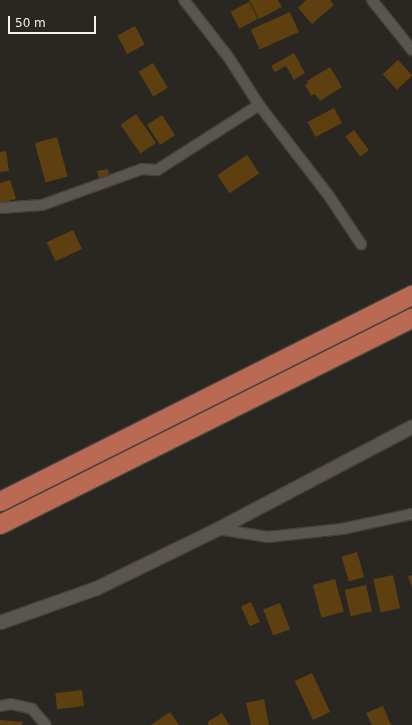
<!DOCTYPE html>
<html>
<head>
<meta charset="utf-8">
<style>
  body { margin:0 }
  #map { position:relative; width:412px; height:725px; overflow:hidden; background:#2a2621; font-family:"DejaVu Sans",sans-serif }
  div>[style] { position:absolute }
  .building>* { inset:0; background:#5e4010; transform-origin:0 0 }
  .roads { filter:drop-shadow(1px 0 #44413d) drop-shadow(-1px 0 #44413d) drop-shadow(0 1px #44413d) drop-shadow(0 -1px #44413d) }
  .minor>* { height:10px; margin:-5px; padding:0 5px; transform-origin:5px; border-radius:5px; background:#5a5550 }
  .tertiary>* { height:13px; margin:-6.5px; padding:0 6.5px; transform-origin:6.5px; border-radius:6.5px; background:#5a5550 }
  .motorway>* { height:19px; margin:-9.5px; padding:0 9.5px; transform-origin:9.5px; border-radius:9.5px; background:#ba6a52 }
  span { translate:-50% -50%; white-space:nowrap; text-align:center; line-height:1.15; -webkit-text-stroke:4px #2a2621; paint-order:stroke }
  .scale { position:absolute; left:8px; top:16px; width:88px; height:18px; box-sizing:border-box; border:2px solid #f4f2ee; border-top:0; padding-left:5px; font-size:12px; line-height:14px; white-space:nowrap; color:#f4f2ee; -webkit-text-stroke:3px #2a2621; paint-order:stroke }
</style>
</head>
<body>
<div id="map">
  <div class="building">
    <i style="clip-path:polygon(249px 0,278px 0,282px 7px,259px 19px)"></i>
    <i style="clip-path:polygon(306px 0,330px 0,334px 5px,312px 24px,298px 8px)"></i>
    <i style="left:249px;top:2px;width:19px;height:21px;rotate:62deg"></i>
    <i style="left:290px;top:12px;width:22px;height:43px;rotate:66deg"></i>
    <i style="left:135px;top:26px;width:21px;height:20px;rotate:62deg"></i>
    <i style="clip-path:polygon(294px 53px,305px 73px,294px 80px,286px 66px,275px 72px,271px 66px)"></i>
    <i style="left:398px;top:60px;width:21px;height:21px;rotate:47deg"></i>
    <i style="left:153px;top:63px;width:29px;height:17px;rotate:59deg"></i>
    <i style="clip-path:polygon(330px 67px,342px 87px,320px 101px,315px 94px,311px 96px,305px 85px,308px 83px,307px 81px)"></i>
    <i style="left:334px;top:108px;width:17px;height:30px;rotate:62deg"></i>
    <i style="left:136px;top:114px;width:35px;height:19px;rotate:55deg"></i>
    <i style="left:162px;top:115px;width:24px;height:18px;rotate:57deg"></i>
    <i style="left:354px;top:130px;width:25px;height:11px;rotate:53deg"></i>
    <i style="left:57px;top:137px;width:41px;height:23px;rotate:75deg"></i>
    <i style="clip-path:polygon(6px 151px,9px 171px,0 172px,0 152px)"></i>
    <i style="left:247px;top:155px;width:22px;height:36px;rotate:56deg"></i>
    <i style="clip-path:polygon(108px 169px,109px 176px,99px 179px,97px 171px)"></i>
    <i style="clip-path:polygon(10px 180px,16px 199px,0 203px,0 183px)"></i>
    <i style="left:73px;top:230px;width:21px;height:29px;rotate:65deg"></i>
    <i style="left:357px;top:552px;width:26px;height:16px;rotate:74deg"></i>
    <i style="left:393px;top:575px;width:34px;height:20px;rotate:78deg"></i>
    <i style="clip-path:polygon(412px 575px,412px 588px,408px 576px)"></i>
    <i style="left:335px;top:579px;width:34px;height:23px;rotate:75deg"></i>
    <i style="left:366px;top:585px;width:27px;height:22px;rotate:77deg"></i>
    <i style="left:251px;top:602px;width:22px;height:11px;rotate:66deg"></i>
    <i style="left:280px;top:603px;width:28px;height:18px;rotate:69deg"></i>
    <i style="left:312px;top:673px;width:43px;height:19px;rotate:65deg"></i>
    <i style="left:82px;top:690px;width:16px;height:27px;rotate:83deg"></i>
    <i style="clip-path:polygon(264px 699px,269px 725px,251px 725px,246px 703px)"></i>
    <i style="clip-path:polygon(383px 706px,391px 725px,372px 725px,366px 713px)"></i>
    <i style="clip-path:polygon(170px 712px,179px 725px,151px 725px)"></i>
    <i style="clip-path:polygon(222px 713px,229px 725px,209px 725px,207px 722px)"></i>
    <i style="clip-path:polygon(0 720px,23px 722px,22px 725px,0 725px)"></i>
  </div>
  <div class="roads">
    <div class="minor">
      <i style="left:184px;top:0;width:73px;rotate:52.2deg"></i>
      <i style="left:229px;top:58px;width:56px;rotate:57.4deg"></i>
      <i style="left:259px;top:105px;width:115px;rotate:52.4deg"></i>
      <i style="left:329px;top:196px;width:58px;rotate:56.3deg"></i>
      <i style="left:372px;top:0;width:64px;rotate:51.3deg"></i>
      <i style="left:0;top:208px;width:42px;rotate:-4.1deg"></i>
      <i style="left:42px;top:205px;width:106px;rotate:-19.8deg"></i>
      <i style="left:142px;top:169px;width:15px;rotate:4deg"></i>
      <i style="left:157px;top:170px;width:121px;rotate:-32.5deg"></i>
      <i style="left:217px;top:529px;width:52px;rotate:8.9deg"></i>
      <i style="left:268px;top:537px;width:74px;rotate:-6.2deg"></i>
      <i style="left:342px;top:529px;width:72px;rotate:-12.1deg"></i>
      <i style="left:0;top:706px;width:11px;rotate:-10deg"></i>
      <i style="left:11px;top:704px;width:22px;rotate:13deg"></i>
      <i style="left:32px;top:709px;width:21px;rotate:49deg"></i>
    </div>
    <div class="tertiary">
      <i style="left:0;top:622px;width:102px;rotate:-19.5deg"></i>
      <i style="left:96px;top:588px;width:135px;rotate:-26deg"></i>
      <i style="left:217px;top:529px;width:221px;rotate:-27.8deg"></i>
    </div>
    <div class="motorway">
      <i style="left:0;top:501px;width:461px;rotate:-26.6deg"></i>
      <i style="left:0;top:524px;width:461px;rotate:-26.6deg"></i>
    </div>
  </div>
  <div class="scale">50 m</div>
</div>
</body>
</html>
